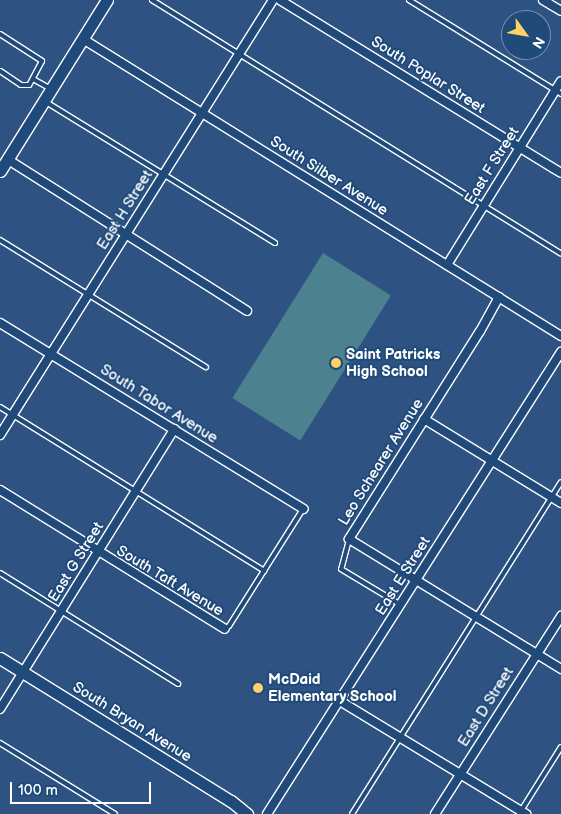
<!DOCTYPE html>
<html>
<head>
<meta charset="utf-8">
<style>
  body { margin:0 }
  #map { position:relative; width:561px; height:814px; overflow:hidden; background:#2e5382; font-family:"Balsamiq Sans",sans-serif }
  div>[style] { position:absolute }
  .green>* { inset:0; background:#4c8290; transform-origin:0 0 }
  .roads { filter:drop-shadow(1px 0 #fff) drop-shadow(-1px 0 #fff) drop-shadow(0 1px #fff) drop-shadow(0 -1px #fff) }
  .service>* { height:4px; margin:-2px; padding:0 2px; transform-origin:2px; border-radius:2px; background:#1f4a7a }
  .minor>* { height:8px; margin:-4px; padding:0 4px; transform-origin:4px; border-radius:4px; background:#1f4a7a }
  .secondary>* { height:11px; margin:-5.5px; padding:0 5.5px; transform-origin:5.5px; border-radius:5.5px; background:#1f4a7a }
  .dots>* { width:14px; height:14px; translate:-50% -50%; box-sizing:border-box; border:2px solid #1f4a7a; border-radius:50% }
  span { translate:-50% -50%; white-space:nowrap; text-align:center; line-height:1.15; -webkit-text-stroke:4px #1f4a7a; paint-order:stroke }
  .street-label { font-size:15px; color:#fff }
  .poi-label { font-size:15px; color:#fff; font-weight:700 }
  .left { translate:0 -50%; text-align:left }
  .north { position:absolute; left:501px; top:10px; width:50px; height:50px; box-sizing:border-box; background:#1f4a7a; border:1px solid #7992af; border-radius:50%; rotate:122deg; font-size:14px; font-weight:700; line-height:20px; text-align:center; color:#fff }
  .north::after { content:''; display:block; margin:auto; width:18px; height:22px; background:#ffd166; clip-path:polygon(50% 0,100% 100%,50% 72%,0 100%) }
  .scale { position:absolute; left:10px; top:782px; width:141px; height:22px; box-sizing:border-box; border:2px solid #fff; border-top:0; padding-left:6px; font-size:15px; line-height:18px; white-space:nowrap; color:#fff; -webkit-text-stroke:4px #1f4a7a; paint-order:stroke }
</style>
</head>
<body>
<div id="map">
  <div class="green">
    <i style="left:323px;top:253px;width:80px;height:171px;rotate:32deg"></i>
  </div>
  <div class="roads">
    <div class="service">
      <i style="left:152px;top:0;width:481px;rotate:31.8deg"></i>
      <i style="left:409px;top:0;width:179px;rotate:31.7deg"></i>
      <i style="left:0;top:34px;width:50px;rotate:32.7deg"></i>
      <i style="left:42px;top:61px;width:27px;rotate:118deg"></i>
      <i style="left:29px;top:85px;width:8px;rotate:180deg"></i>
      <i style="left:21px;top:85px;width:25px;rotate:-146deg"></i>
      <i style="left:33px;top:79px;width:18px;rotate:29deg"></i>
      <i style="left:46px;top:102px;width:269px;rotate:31.6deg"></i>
      <i style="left:0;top:240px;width:242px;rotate:31.7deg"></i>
      <i style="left:0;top:407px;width:311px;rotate:31.8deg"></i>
      <i style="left:349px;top:540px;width:30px;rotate:105deg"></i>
      <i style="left:341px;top:569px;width:70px;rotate:31deg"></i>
      <i style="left:0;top:573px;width:210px;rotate:31.9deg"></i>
      <i style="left:225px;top:629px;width:5px;rotate:-37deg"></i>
      <i style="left:229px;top:626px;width:138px;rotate:-57.7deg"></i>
      <i style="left:0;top:743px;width:135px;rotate:31.7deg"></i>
      <i style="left:352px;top:814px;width:392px;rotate:-57.8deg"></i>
      <i style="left:519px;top:814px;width:79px;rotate:-57.9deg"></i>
    </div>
    <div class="minor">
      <i style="left:280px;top:0;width:330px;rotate:31.6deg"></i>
      <i style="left:543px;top:0;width:21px;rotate:31deg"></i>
      <i style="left:83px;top:39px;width:563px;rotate:31.85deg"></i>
      <i style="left:7px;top:159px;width:284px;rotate:32.3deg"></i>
      <i style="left:447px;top:265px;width:216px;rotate:-58.2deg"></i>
      <i style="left:499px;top:297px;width:39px;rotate:119deg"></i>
      <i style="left:480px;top:331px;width:246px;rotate:122.2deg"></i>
      <i style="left:349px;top:539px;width:249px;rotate:31.5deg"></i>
      <i style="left:0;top:323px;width:356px;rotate:31.5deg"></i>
      <i style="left:424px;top:419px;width:161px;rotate:31.5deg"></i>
      <i style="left:0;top:435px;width:514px;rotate:-57.89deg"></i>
      <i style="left:0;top:490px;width:264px;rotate:31.7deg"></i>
      <i style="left:340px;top:701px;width:218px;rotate:31.3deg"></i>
      <i style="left:0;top:709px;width:330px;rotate:-58.1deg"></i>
      <i style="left:267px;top:814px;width:548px;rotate:-57.53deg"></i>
      <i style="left:435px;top:814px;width:235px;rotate:-57.5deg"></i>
    </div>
    <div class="secondary">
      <i style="left:0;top:171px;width:202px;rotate:-58deg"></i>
      <i style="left:0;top:658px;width:272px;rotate:31.8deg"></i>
      <i style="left:231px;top:801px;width:21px;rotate:39deg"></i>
    </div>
  </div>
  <div class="dots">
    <i style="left:336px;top:363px;background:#ffd166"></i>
    <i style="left:258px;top:688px;background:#ffd166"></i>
  </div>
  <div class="street-label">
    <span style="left:428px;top:75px;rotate:32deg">South Poplar Street</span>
    <span style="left:492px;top:166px;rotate:-58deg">East F Street</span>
    <span style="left:329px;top:176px;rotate:32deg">South Silber Avenue</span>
    <span style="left:125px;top:210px;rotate:-58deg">East H Street</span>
    <span style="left:159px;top:404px;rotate:32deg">South Tabor Avenue</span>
    <span style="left:381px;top:462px;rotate:-58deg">Leo Schearer Avenue</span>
    <span style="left:76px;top:562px;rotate:-58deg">East G Street</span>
    <span style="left:403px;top:576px;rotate:-58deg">East E Street</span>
    <span style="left:170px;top:581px;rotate:31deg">South Taft Avenue</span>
    <span style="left:486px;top:707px;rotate:-58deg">East D Street</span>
    <span style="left:132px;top:722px;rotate:32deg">South Bryan Avenue</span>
  </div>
  <div class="poi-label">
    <span class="left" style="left:346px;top:363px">Saint Patricks<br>High School</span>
    <span class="left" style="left:268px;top:688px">McDaid<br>Elementary School</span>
  </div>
  <div class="north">N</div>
  <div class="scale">100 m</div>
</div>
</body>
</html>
